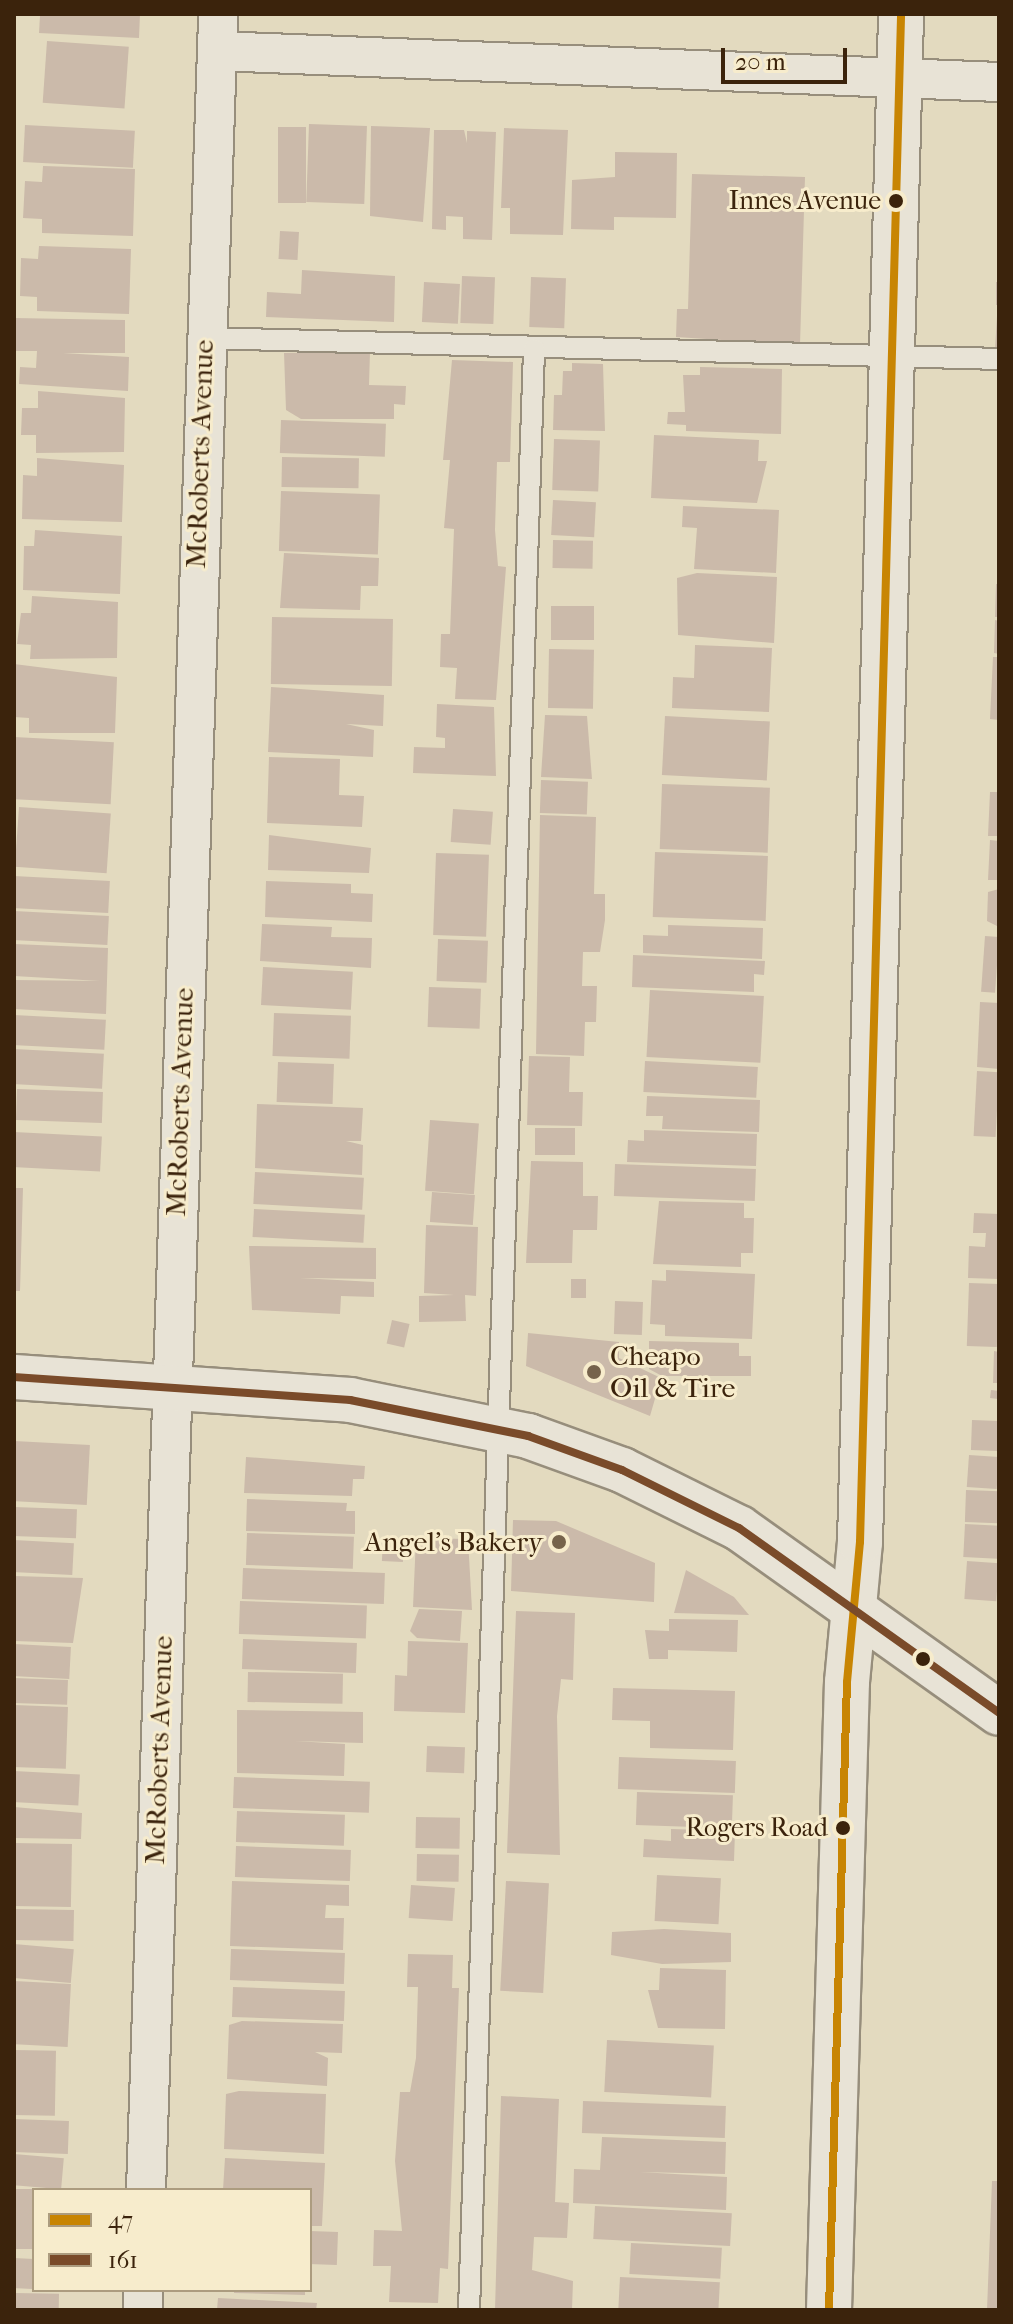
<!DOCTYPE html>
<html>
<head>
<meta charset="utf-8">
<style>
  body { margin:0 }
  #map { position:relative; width:1013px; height:2324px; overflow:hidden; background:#e3dabf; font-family:"IM FELL French Canon",serif }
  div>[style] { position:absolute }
  .building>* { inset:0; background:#cbbaaa; transform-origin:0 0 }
  .roads { filter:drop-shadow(2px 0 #978e7c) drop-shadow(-2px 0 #978e7c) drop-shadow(0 2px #978e7c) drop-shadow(0 -2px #978e7c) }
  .lane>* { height:20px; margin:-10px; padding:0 10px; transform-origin:10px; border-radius:10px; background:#e8e3d6 }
  .street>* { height:38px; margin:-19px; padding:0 19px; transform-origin:19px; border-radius:19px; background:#e8e3d6 }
  .secondary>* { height:44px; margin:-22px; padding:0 22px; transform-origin:22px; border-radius:22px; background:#e8e3d6 }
  .bus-1>* { height:8px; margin:-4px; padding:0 4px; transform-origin:4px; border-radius:4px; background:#c88503 }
  .bus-2>* { height:8px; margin:-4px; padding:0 4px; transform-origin:4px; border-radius:4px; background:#7a4b2a }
  .dots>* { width:22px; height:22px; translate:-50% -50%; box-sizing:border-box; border:4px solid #f7eccc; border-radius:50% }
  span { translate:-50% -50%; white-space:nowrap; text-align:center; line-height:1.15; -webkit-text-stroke:6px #f7eccc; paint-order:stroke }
  .bus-label { font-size:26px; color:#3b230c }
  .right { translate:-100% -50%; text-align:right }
  .street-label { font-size:28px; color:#3b230c }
  .poi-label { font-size:28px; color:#3b230c }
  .left { translate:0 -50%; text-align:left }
  .frame { position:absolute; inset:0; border:16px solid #3b230c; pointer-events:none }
  .legend { position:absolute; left:32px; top:2188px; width:280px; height:104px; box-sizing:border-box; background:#f7eccc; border:2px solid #ac9c7f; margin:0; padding:10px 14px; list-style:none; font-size:24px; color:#3b230c }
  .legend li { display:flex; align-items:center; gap:16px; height:40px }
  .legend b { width:40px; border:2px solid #ac9c7f }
  .scale { position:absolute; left:721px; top:48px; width:126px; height:36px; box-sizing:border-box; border:4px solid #3b230c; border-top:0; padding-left:10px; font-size:24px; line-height:28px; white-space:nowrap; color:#3b230c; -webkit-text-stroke:6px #f7eccc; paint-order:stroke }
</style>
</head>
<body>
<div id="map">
  <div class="building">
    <i style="clip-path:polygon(53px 14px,140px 14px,139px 38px,39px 33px,40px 16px)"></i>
    <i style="left:47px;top:41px;width:82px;height:62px;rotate:4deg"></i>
    <i style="left:309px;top:124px;width:58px;height:78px;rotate:2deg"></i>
    <i style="left:25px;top:125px;width:110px;height:37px;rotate:3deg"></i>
    <i style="clip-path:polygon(371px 126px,430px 128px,423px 222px,370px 216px)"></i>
    <i style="left:278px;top:127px;width:28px;height:76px"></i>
    <i style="clip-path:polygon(504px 128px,568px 130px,563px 235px,510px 234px,510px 208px,501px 208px)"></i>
    <i style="clip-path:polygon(434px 130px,464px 130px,467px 143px,467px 131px,496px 132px,492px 240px,463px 239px,463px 217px,446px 216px,446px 230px,432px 229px)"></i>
    <i style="clip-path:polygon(615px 152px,677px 153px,676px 218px,614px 217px,614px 230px,571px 229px,572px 180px,615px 177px)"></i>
    <i style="clip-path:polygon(43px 166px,135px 169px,133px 236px,42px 233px,42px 219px,23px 218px,25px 181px,42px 182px)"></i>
    <i style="clip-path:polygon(692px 174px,805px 177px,800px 345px,676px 337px,677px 309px,688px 309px)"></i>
    <i style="left:280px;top:231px;width:19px;height:28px;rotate:3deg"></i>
    <i style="clip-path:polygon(39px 246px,131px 249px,129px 314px,37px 311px,37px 297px,20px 296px,21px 258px,38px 259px)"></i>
    <i style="clip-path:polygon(302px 270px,395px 276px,394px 322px,266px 317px,267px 292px,301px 294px)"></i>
    <i style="left:462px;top:276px;width:33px;height:47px;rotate:2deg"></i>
    <i style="left:531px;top:277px;width:35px;height:50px;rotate:2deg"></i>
    <i style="left:424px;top:282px;width:36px;height:40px;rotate:3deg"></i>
    <i style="left:996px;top:282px;width:3px;height:23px"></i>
    <i style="clip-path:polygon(997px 316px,999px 316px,999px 349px,995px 349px)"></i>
    <i style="clip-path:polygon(14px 318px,125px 320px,125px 353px,63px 353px,129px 357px,128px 391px,19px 384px,20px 367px,36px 368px,37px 351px,14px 351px)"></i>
    <i style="clip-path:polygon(370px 352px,369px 385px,406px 386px,405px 405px,394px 404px,394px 419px,301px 419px,286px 410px,284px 353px)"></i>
    <i style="clip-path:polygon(452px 360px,513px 362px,510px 462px,497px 462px,495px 530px,498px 566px,506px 567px,496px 700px,455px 699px,457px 668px,440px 667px,441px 634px,450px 634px,454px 529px,444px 528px,450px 460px,443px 460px)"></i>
    <i style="clip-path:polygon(572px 363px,603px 364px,605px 431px,553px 430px,554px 395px,562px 395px,563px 371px,572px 371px)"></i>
    <i style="clip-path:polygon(700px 367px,782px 369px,781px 434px,686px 431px,686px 425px,667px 424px,668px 412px,685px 412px,683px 375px,700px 375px)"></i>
    <i style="clip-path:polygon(38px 391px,125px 398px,124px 452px,36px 453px,36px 435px,21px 435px,22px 408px,38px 408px)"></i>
    <i style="left:281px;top:420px;width:105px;height:33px;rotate:2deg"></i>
    <i style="clip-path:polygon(654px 435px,759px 440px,758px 461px,767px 461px,757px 503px,651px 498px)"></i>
    <i style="left:554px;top:439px;width:46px;height:51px;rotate:2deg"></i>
    <i style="left:282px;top:457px;width:77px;height:30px;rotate:1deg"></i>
    <i style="clip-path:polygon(37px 458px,124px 465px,122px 522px,22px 519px,23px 475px,37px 476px)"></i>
    <i style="left:281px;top:491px;width:99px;height:60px;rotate:2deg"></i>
    <i style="left:553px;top:500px;width:43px;height:35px;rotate:3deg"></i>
    <i style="clip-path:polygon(683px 506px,779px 510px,776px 573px,694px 569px,697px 528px,682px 527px)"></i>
    <i style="clip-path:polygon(35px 530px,122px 536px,120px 594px,23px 590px,24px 546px,34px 546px)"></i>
    <i style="left:553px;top:540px;width:40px;height:28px;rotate:1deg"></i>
    <i style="clip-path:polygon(284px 553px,379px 558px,378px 586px,361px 586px,360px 610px,280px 608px)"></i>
    <i style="clip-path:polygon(697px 573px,777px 577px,774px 643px,678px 635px,677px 578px)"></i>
    <i style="clip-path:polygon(996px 584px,999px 584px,999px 617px,995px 617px)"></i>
    <i style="clip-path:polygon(32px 596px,118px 602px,117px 658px,30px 659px,31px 645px,17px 644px,21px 613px,31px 613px)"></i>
    <i style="left:551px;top:606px;width:43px;height:34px"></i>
    <i style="left:272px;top:617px;width:121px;height:67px;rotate:1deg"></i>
    <i style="clip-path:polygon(995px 620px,999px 621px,999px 654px,994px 653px)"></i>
    <i style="clip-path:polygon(695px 645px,772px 648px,769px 712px,672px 708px,673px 677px,694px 678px)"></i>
    <i style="left:549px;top:649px;width:45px;height:59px;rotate:1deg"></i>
    <i style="clip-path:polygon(993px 657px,999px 657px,999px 720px,990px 719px)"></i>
    <i style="clip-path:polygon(14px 664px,117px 677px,115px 733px,29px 733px,29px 718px,14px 717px)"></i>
    <i style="clip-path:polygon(271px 687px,384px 695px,383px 726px,346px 724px,374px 730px,373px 757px,268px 752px)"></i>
    <i style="clip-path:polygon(437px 704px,494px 707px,496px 776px,413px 773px,414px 747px,445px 748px,445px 738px,436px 737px)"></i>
    <i style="clip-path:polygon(545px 715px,587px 716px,592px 779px,541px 777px)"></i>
    <i style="left:665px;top:716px;width:105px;height:59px;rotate:3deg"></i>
    <i style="left:14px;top:737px;width:100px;height:62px;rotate:3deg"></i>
    <i style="clip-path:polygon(269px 757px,340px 759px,339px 795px,364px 796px,362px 827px,267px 823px)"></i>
    <i style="left:541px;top:780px;width:47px;height:33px;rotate:2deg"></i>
    <i style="left:662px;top:784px;width:108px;height:65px;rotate:2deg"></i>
    <i style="clip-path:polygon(990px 792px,999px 792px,999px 836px,988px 836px)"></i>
    <i style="left:19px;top:807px;width:92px;height:60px;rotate:4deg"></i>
    <i style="left:453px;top:809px;width:40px;height:33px;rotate:4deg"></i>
    <i style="clip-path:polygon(540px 815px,596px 817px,594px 894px,605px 894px,605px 920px,600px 952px,583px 952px,582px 986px,597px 986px,596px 1022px,585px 1022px,584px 1056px,536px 1054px)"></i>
    <i style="clip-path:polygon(269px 835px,371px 848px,369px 873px,268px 870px)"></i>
    <i style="clip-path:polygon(990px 840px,999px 841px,999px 880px,988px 880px)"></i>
    <i style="left:655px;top:852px;width:113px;height:65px;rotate:2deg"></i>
    <i style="left:436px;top:853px;width:53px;height:82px;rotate:2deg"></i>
    <i style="left:14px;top:876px;width:96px;height:32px;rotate:3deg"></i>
    <i style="clip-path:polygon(266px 881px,351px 884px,351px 893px,373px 894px,372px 922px,265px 917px)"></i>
    <i style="clip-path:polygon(999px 889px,999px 927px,987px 921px,988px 892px)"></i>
    <i style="left:14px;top:911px;width:95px;height:29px;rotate:3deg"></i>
    <i style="clip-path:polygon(262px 924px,332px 927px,331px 937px,372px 938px,371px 968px,260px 961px)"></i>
    <i style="clip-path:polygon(668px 925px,763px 928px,762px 959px,643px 953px,643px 935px,668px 936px)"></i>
    <i style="left:985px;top:936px;width:14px;height:56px;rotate:4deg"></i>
    <i style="left:438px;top:939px;width:50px;height:42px;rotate:2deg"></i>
    <i style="clip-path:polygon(14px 944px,108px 948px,106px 1014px,14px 1009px,14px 980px,100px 981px,14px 976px)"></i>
    <i style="clip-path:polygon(633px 955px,765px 961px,764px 975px,754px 974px,754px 992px,632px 987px)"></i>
    <i style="left:263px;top:967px;width:90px;height:38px;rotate:3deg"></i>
    <i style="left:429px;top:987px;width:52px;height:40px;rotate:2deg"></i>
    <i style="left:650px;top:990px;width:114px;height:67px;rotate:3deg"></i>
    <i style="clip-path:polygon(980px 1002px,999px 1003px,999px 1069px,977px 1067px)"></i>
    <i style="left:274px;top:1013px;width:77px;height:43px;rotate:2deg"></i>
    <i style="left:14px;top:1015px;width:92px;height:30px;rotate:3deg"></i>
    <i style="left:14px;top:1049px;width:90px;height:35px;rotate:3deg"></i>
    <i style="clip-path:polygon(529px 1056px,570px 1057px,569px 1092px,583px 1092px,582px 1126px,527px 1125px)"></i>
    <i style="left:645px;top:1061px;width:113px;height:31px;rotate:3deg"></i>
    <i style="left:278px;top:1062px;width:56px;height:40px;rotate:2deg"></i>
    <i style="left:977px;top:1071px;width:22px;height:65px;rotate:3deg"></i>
    <i style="left:17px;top:1089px;width:86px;height:31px;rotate:2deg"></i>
    <i style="clip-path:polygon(647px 1096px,760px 1100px,759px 1132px,662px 1129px,663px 1116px,646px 1116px)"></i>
    <i style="clip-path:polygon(257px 1104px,363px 1108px,361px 1141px,346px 1141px,363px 1145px,362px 1175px,255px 1168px)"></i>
    <i style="left:430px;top:1120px;width:49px;height:71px;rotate:4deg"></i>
    <i style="left:535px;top:1128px;width:40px;height:27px"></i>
    <i style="clip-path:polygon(644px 1130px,757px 1134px,756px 1166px,627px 1162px,628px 1140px,644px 1141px)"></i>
    <i style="left:14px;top:1132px;width:88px;height:35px;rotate:3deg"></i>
    <i style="clip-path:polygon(531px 1161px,583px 1162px,583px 1196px,598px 1196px,597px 1230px,573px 1230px,572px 1263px,526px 1263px)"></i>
    <i style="left:615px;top:1164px;width:141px;height:32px;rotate:2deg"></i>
    <i style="left:255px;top:1172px;width:109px;height:32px;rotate:3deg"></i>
    <i style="clip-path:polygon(14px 1188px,23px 1188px,20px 1291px,14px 1291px)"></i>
    <i style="left:432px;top:1192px;width:43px;height:30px;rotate:4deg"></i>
    <i style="clip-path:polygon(659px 1201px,744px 1203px,744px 1218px,754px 1218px,753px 1253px,741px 1253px,741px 1267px,653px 1264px)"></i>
    <i style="left:254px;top:1209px;width:111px;height:28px;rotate:3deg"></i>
    <i style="clip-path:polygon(974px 1213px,999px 1214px,999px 1279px,968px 1278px,969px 1246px,985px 1247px,986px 1233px,973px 1233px)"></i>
    <i style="clip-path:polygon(426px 1225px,478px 1227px,476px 1296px,465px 1295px,466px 1321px,419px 1322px,419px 1296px,454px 1295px,424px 1293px)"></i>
    <i style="clip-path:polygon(249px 1246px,376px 1248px,376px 1279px,300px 1278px,374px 1282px,374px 1297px,341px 1296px,340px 1314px,252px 1310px)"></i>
    <i style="clip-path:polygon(666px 1270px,755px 1274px,752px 1339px,665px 1336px,665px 1325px,650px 1324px,652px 1280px,666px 1281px)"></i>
    <i style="left:571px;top:1279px;width:15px;height:19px"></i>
    <i style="left:969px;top:1283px;width:30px;height:63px;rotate:2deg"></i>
    <i style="left:615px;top:1301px;width:28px;height:33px;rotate:2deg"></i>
    <i style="left:392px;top:1320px;width:18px;height:24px;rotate:13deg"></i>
    <i style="clip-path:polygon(528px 1333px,619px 1342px,619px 1358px,661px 1378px,650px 1416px,526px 1366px)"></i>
    <i style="clip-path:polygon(649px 1341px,739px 1343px,739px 1356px,751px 1356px,751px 1376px,662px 1376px,649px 1369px)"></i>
    <i style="clip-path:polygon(994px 1351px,999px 1352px,999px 1383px,993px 1383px)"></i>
    <i style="left:991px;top:1390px;width:8px;height:8px;rotate:7deg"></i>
    <i style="left:972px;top:1420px;width:27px;height:30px;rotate:2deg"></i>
    <i style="left:14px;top:1441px;width:76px;height:60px;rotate:3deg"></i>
    <i style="left:969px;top:1455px;width:30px;height:32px;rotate:4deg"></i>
    <i style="clip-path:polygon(246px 1457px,365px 1466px,364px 1479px,353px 1479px,352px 1496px,244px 1493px)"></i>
    <i style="left:966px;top:1490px;width:33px;height:32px;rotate:2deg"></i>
    <i style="clip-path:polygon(247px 1499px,347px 1503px,346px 1511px,355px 1511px,355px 1534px,246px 1531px)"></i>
    <i style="left:14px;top:1507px;width:63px;height:29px;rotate:2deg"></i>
    <i style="clip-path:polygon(513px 1520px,556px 1521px,655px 1563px,654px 1602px,511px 1591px)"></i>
    <i style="left:965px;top:1524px;width:34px;height:33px;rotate:3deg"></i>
    <i style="left:247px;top:1533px;width:107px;height:32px;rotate:2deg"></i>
    <i style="clip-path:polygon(416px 1538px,468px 1539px,472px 1610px,413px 1607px)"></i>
    <i style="left:14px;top:1540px;width:60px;height:32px;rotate:3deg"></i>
    <i style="left:383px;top:1540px;width:21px;height:21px;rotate:3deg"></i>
    <i style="left:967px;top:1561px;width:32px;height:38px;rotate:4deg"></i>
    <i style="left:243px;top:1568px;width:142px;height:31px;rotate:2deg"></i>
    <i style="clip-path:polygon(686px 1570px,734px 1597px,749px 1615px,674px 1613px)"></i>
    <i style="clip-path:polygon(14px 1576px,83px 1578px,73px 1643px,14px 1641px)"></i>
    <i style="left:240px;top:1601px;width:127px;height:33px;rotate:2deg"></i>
    <i style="clip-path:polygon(419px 1609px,462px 1611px,460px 1641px,417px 1638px,410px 1631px)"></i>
    <i style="clip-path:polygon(516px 1611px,575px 1613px,573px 1680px,561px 1679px,557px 1716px,560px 1855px,507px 1853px)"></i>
    <i style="clip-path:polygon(669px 1619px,738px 1620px,737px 1652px,668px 1650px,668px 1659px,649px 1659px,645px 1630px,669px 1631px)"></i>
    <i style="left:243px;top:1639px;width:114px;height:30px;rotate:2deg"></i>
    <i style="clip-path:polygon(408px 1641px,468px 1643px,465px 1713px,394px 1711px,395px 1675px,407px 1676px)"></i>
    <i style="left:14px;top:1644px;width:57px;height:32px;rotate:3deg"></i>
    <i style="left:248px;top:1672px;width:95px;height:30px;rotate:1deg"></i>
    <i style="left:14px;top:1678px;width:54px;height:25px;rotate:2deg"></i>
    <i style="clip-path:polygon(613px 1688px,735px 1691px,733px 1750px,650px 1748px,650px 1721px,612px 1720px)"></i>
    <i style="left:14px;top:1705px;width:54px;height:62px;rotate:2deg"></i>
    <i style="clip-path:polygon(237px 1710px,363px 1712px,363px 1743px,295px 1741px,345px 1744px,344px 1776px,237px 1773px)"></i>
    <i style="left:427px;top:1746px;width:38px;height:26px;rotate:2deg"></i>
    <i style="left:619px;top:1757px;width:117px;height:32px;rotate:2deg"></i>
    <i style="left:14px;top:1771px;width:66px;height:31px;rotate:3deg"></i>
    <i style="left:234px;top:1777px;width:136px;height:31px;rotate:2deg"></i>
    <i style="left:637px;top:1792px;width:96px;height:33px;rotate:2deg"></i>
    <i style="clip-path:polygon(14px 1807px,82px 1813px,81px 1839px,14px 1838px)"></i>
    <i style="left:237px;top:1811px;width:108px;height:31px;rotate:2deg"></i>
    <i style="left:416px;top:1817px;width:44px;height:31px;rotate:1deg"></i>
    <i style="clip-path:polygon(671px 1829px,735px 1831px,734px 1861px,643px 1857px,644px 1839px,671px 1841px)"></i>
    <i style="left:14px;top:1843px;width:58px;height:63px;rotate:1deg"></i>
    <i style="left:236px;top:1846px;width:115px;height:31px;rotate:2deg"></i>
    <i style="left:417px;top:1854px;width:42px;height:27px;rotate:1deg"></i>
    <i style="left:657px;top:1875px;width:64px;height:46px;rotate:3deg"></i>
    <i style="clip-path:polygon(232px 1881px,349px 1885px,349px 1906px,326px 1905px,325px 1918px,344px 1918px,343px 1950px,230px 1946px)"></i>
    <i style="left:506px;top:1881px;width:43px;height:110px;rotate:3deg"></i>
    <i style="left:411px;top:1885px;width:44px;height:33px;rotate:4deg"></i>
    <i style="left:14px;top:1909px;width:60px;height:31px;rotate:1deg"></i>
    <i style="clip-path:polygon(664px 1929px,731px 1933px,731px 1962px,662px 1964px,611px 1955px,612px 1932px)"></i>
    <i style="left:14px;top:1944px;width:60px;height:34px;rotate:5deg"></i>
    <i style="left:231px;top:1949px;width:114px;height:31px;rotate:2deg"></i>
    <i style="clip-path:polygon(408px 1954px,453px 1955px,452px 1988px,459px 1988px,448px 2269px,440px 2268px,438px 2303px,389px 2302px,391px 2266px,373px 2266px,374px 2230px,402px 2231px,395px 2161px,400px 2092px,410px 2092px,416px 2058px,418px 1987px,407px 1987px)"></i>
    <i style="clip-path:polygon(660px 1968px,726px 1970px,725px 2029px,658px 2028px,648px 1990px,659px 1990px)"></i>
    <i style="left:14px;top:1981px;width:57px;height:63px;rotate:3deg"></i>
    <i style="left:233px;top:1987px;width:112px;height:30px;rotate:2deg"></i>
    <i style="clip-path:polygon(242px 2021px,343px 2024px,342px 2053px,315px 2052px,328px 2058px,327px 2086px,227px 2079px,229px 2025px)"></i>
    <i style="left:607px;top:2040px;width:107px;height:52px;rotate:3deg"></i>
    <i style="left:14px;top:2050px;width:42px;height:65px;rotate:1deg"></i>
    <i style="clip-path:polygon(239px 2091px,326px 2094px,324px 2154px,224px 2149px,226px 2094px)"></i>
    <i style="clip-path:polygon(501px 2096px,559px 2099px,555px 2202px,569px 2203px,567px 2238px,534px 2237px,532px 2270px,573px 2281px,572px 2310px,495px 2310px)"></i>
    <i style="left:583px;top:2101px;width:143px;height:32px;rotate:2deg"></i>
    <i style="left:14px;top:2119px;width:55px;height:33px;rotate:2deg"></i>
    <i style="clip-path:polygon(602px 2137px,726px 2142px,725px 2174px,640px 2172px,727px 2177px,726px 2210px,573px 2203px,574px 2169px,600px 2170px)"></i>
    <i style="left:14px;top:2154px;width:50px;height:31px;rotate:5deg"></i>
    <i style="clip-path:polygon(225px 2158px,325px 2163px,322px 2226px,310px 2226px,310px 2190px,223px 2190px)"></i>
    <i style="clip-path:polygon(992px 2181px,999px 2181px,999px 2310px,987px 2310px)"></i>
    <i style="left:14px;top:2189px;width:18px;height:60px"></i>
    <i style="left:595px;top:2206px;width:137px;height:33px;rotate:3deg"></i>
    <i style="left:310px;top:2231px;width:28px;height:33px;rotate:2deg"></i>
    <i style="left:631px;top:2243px;width:91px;height:31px;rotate:3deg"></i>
    <i style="left:14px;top:2258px;width:20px;height:30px;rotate:3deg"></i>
    <i style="left:620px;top:2277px;width:100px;height:32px;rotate:3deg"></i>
    <i style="clip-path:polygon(234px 2290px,305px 2290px,305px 2295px,234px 2293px)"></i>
    <i style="left:14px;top:2293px;width:45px;height:17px;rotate:1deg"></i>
    <i style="clip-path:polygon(218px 2298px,317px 2303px,316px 2310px,217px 2310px)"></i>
  </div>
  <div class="roads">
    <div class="lane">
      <i style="left:204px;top:338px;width:795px;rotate:1.51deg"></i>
      <i style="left:469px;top:2310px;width:1962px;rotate:-88.1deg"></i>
    </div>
    <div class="street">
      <i style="left:217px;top:51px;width:783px;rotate:2.27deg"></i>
      <i style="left:146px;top:2190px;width:2177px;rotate:-88.1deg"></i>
      <i style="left:143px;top:2310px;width:20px;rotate:-90deg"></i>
    </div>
    <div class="secondary">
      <i style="left:14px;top:1377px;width:337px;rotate:3.9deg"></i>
      <i style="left:350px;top:1400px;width:182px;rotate:11.4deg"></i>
      <i style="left:528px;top:1436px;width:100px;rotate:19.9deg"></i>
      <i style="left:622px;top:1470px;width:131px;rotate:26.4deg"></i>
      <i style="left:739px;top:1528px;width:319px;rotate:35.4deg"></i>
      <i style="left:829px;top:2310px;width:628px;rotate:-88.36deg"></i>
      <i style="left:847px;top:1682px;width:141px;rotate:-84.7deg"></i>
      <i style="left:860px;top:1542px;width:1529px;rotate:-88.46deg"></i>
    </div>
  </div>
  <div class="bus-1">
    <i style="left:829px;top:2310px;width:628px;rotate:-88.36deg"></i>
    <i style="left:847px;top:1682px;width:141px;rotate:-84.7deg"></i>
    <i style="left:860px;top:1542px;width:1529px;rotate:-88.46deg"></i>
  </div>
  <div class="bus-2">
    <i style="left:14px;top:1377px;width:337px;rotate:3.9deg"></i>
    <i style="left:350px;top:1400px;width:182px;rotate:11.4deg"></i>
    <i style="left:528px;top:1436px;width:100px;rotate:19.9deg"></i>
    <i style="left:622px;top:1470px;width:131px;rotate:26.4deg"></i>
    <i style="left:739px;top:1528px;width:319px;rotate:35.4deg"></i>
  </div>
  <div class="dots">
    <i style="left:896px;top:201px;background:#3b230c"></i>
    <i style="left:594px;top:1372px;background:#76634b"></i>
    <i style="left:559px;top:1542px;background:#76634b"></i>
    <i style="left:923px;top:1659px;background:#3b230c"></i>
    <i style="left:843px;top:1828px;background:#3b230c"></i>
  </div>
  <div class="bus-label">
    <span class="right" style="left:881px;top:201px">Innes Avenue</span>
    <span class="right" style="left:828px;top:1828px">Rogers Road</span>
  </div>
  <div class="street-label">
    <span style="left:200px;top:454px;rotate:-88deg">McRoberts Avenue</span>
    <span style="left:180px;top:1102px;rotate:-88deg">McRoberts Avenue</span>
    <span style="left:159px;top:1750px;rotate:-88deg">McRoberts Avenue</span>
  </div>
  <div class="poi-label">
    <span class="left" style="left:610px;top:1372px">Cheapo<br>Oil &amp; Tire</span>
    <span class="right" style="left:543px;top:1542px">Angel's Bakery</span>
  </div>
  <div class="frame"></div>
  <ul class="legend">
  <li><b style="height:10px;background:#c88503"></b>47</li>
  <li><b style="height:10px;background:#7a4b2a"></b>161</li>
  </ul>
  <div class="scale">20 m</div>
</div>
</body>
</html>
